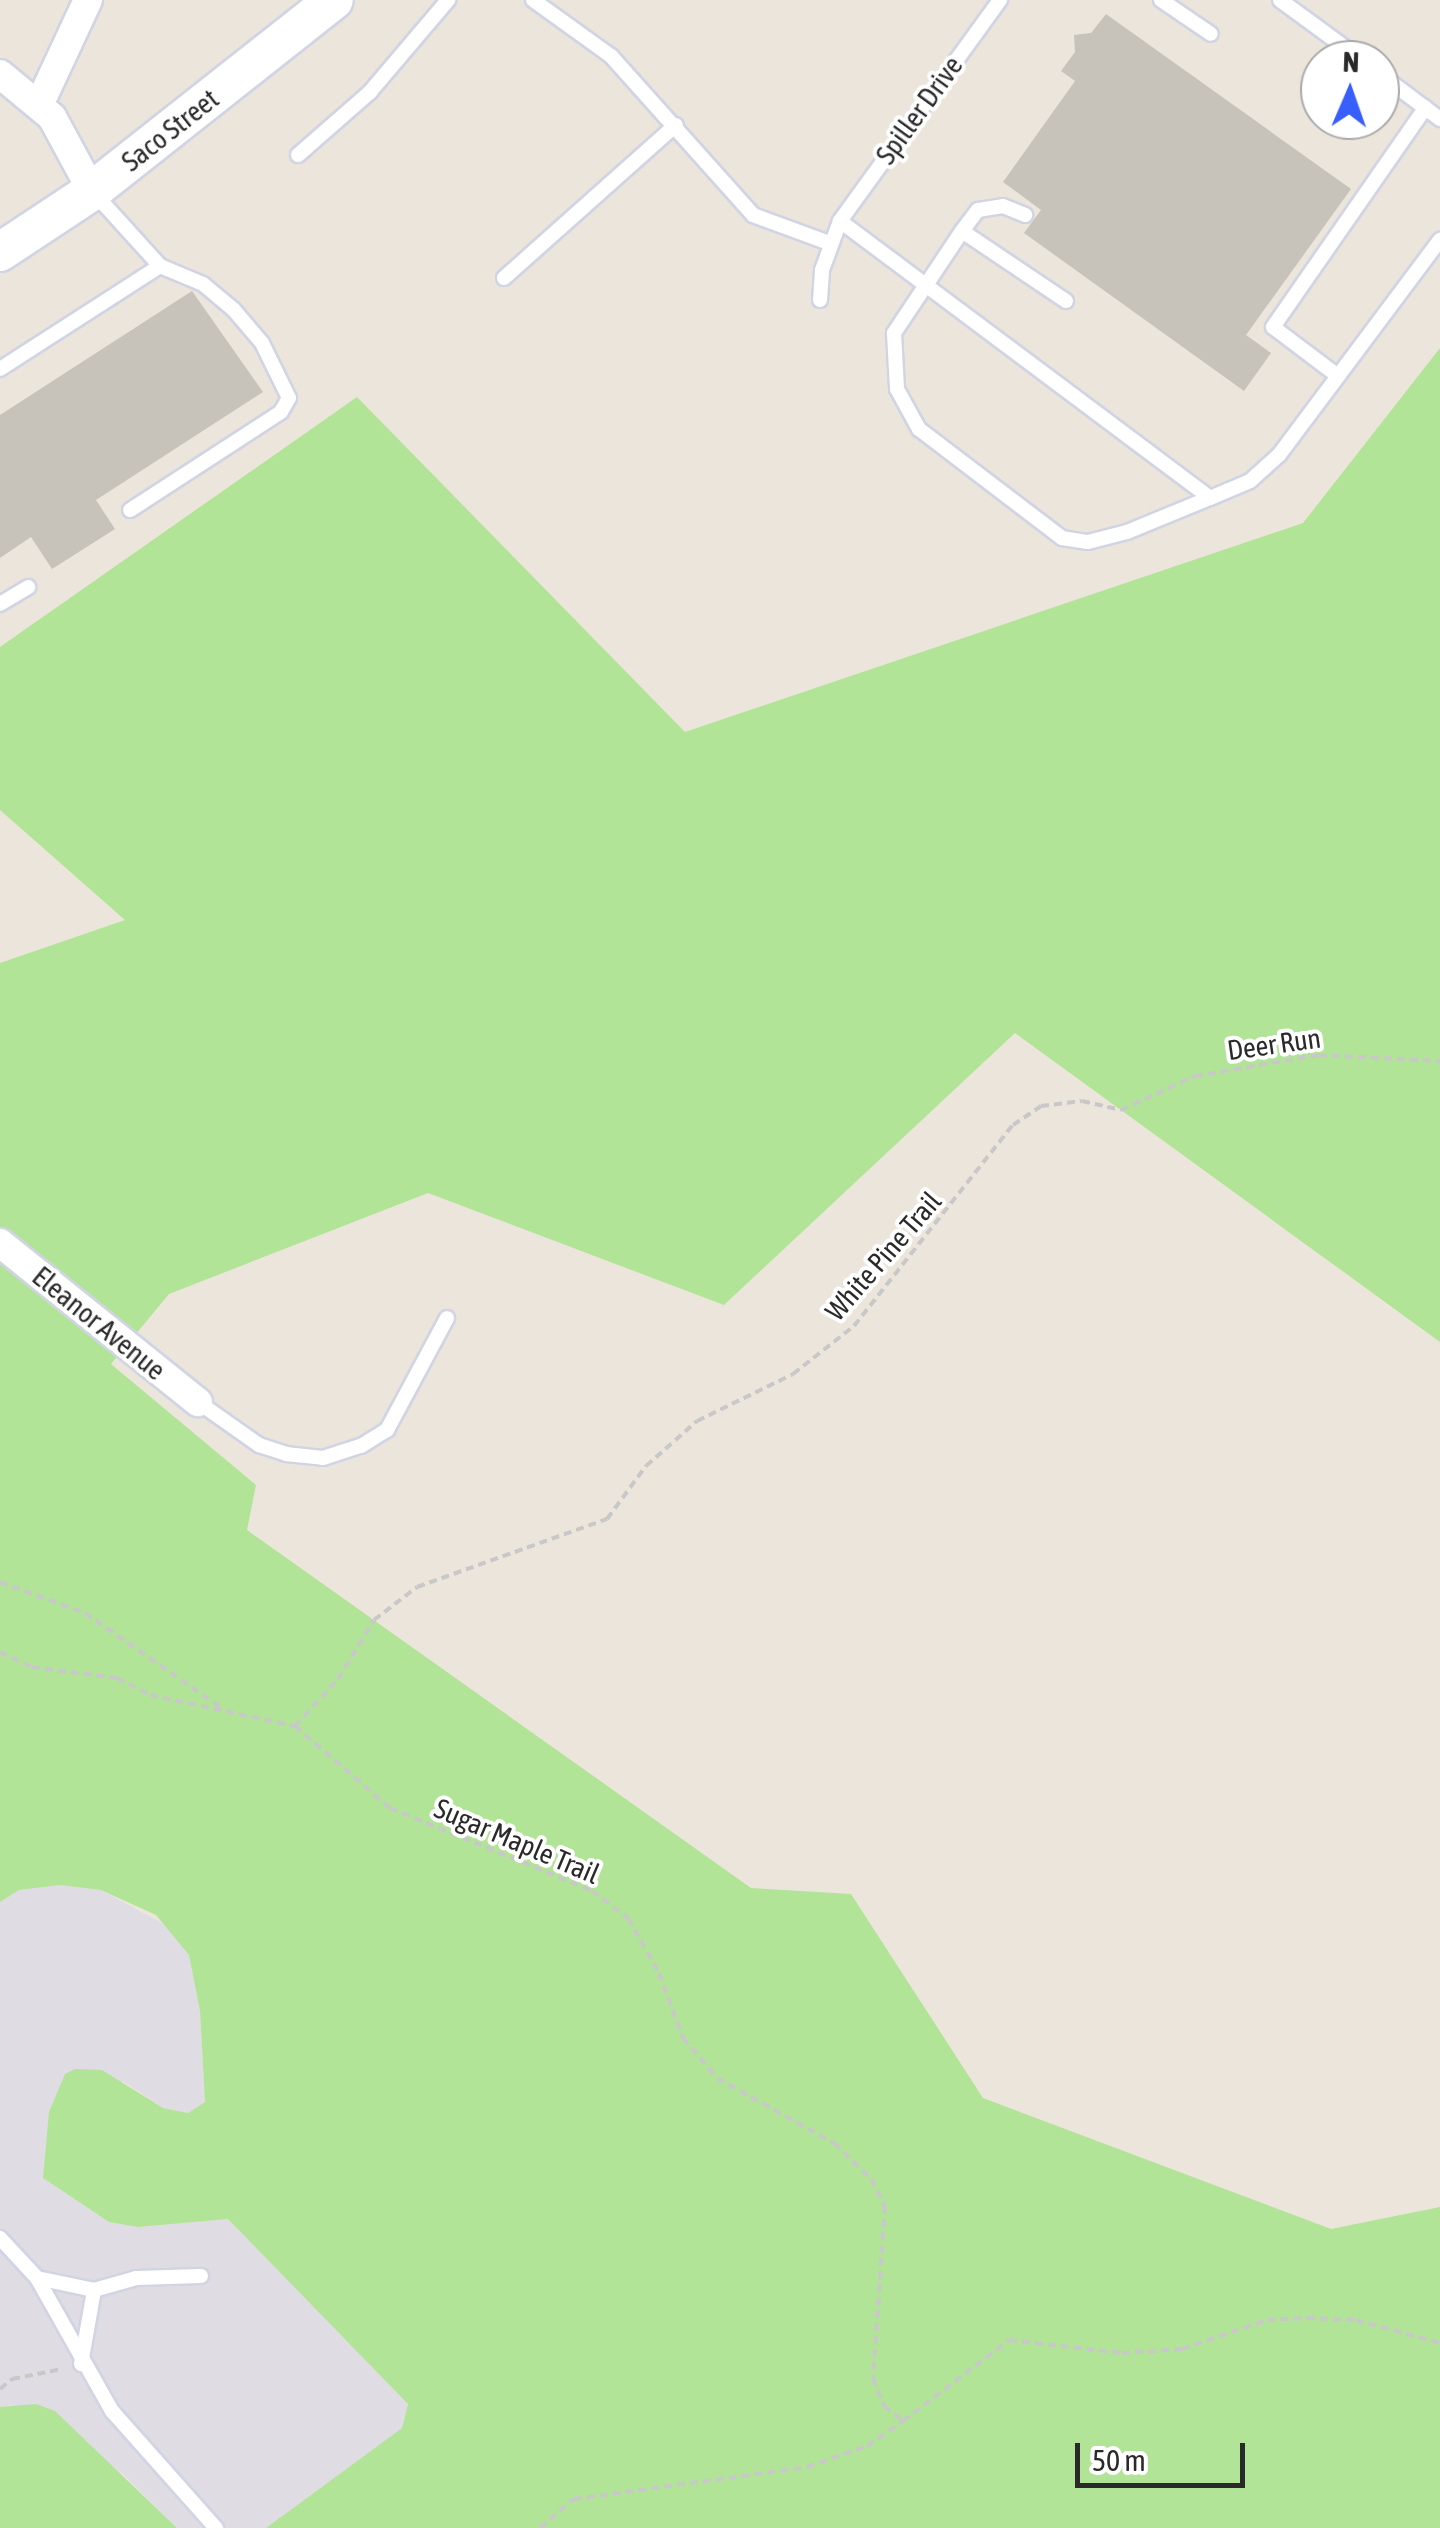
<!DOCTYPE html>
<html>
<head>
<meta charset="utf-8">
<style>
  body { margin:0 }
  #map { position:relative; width:1440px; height:2528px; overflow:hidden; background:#ece5db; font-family:"Asap Condensed",sans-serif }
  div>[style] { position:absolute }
  .industrial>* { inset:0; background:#dfdce4 }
  .green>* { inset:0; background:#b1e497 }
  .building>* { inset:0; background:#c7c3ba }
  .path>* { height:4px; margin-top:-2px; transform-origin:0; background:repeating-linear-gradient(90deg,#c8c8c8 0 8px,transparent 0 13px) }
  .roads { filter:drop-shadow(2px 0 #d1d4e3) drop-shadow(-2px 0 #d1d4e3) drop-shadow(0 2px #d1d4e3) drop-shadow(0 -2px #d1d4e3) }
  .lane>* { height:14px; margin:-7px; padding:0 7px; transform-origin:7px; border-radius:7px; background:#fff }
  .street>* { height:28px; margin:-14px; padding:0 14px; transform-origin:14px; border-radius:14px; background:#fff }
  .secondary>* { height:38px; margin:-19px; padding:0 19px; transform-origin:19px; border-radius:19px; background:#fff }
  span { translate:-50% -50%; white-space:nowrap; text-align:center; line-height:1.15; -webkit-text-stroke:8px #fff; paint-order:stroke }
  .street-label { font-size:28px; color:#2a2a2a }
  .north { position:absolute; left:1300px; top:40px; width:100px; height:100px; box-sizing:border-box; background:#fff; border:2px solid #aaa; border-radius:50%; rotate:2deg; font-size:28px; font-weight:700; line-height:40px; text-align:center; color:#2a2a2a }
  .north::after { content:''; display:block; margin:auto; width:35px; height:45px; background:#385efc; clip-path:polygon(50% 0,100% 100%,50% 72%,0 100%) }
  .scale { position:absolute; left:1075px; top:2443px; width:170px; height:45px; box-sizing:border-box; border:5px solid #2a2a2a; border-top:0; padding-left:12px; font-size:30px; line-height:35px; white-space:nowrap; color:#2a2a2a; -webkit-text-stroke:8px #fff; paint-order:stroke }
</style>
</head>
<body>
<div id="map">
  <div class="industrial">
    <i style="clip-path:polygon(60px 1885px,101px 1890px,176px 1931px,189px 1955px,200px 2011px,205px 2102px,189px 2113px,163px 2108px,123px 2081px,43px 2178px,109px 2222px,139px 2227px,228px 2219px,408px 2404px,402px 2428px,266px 2528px,177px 2528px,123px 2474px,10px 2405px,0 2407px,0 1902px,19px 1890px)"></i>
  </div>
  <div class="green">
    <i style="clip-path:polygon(1440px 348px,1440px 1342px,1015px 1033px,724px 1305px,428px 1193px,169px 1294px,111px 1364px,256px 1485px,247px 1530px,751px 1888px,851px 1894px,983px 2098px,1331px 2229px,1440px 2207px,1440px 2528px,266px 2528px,402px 2428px,408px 2404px,228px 2219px,138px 2227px,109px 2222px,43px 2178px,49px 2112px,65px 2074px,75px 2069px,102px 2070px,163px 2108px,188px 2113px,205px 2102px,200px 2011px,189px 1955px,156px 1915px,101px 1890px,60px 1885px,19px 1890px,0 1902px,0 963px,125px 920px,0 810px,0 647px,357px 397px,685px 732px,1303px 523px)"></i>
    <i style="clip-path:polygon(36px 2404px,55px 2411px,177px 2528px,0 2528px,0 2407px)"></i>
  </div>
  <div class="building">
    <i style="clip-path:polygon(1106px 14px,1351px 189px,1246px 335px,1271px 353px,1244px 391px,1024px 233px,1041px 210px,1003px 182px,1075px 81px,1061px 71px,1075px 52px,1074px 35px,1091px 33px)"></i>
    <i style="clip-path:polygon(192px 291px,263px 392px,96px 500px,115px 529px,52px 569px,31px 537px,0 558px,0 415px)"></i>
  </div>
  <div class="path">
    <i style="left:0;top:1582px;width:90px;rotate:20deg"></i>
    <i style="left:85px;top:1613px;width:165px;rotate:34.8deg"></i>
    <i style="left:0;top:1652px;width:35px;rotate:25deg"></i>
    <i style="left:32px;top:1667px;width:86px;rotate:7.4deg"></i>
    <i style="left:117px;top:1678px;width:37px;rotate:27deg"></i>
    <i style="left:150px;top:1695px;width:148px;rotate:12.1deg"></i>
    <i style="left:295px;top:1726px;width:125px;rotate:40.8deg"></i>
    <i style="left:390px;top:1808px;width:218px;rotate:22.3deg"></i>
    <i style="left:592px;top:1891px;width:45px;rotate:36.9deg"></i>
    <i style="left:628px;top:1918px;width:63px;rotate:60.6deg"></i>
    <i style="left:659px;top:1973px;width:69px;rotate:69.7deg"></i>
    <i style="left:683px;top:2038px;width:52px;rotate:49.6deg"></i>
    <i style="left:717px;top:2078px;width:134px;rotate:29.1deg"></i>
    <i style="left:834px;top:2143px;width:52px;rotate:44.2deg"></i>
    <i style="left:871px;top:2179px;width:30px;rotate:63deg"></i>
    <i style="left:885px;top:2206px;width:172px;rotate:94deg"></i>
    <i style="left:873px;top:2378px;width:30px;rotate:69deg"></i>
    <i style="left:884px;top:2406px;width:24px;rotate:38deg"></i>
    <i style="left:903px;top:2421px;width:133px;rotate:-37.4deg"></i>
    <i style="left:1009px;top:2340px;width:114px;rotate:6.6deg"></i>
    <i style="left:1122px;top:2353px;width:60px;rotate:-3.8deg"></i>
    <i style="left:1182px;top:2349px;width:90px;rotate:-18.8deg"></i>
    <i style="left:1267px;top:2320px;width:40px;rotate:-2.9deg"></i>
    <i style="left:1307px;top:2318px;width:49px;rotate:2.3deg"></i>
    <i style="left:1356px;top:2320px;width:87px;rotate:15.3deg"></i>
    <i style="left:295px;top:1726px;width:64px;rotate:-47.5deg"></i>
    <i style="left:338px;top:1679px;width:69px;rotate:-58.6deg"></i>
    <i style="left:374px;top:1620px;width:54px;rotate:-37.5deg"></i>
    <i style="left:417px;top:1587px;width:202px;rotate:-19.7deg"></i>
    <i style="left:607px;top:1519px;width:66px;rotate:-53.7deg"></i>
    <i style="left:646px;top:1466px;width:68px;rotate:-41.4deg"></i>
    <i style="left:697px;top:1421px;width:107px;rotate:-26.1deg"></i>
    <i style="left:793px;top:1374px;width:78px;rotate:-38.2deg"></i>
    <i style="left:854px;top:1326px;width:256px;rotate:-51.7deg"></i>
    <i style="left:1013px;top:1125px;width:34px;rotate:-34deg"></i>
    <i style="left:1041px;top:1106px;width:41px;rotate:-7deg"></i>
    <i style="left:1082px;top:1101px;width:40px;rotate:13deg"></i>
    <i style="left:1121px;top:1110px;width:81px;rotate:-24.7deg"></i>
    <i style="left:1195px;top:1076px;width:126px;rotate:-9.6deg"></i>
    <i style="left:1319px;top:1055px;width:121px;rotate:2.8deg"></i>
    <i style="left:0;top:2389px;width:16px;rotate:-40deg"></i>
    <i style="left:12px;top:2379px;width:51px;rotate:-11.3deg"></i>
    <i style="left:540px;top:2528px;width:45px;rotate:-40.5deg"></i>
    <i style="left:574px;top:2499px;width:235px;rotate:-7.8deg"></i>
    <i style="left:807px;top:2467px;width:64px;rotate:-19.3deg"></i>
    <i style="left:867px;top:2446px;width:44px;rotate:-34.8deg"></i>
  </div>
  <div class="roads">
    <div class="lane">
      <i style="left:533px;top:0;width:96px;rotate:35.7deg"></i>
      <i style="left:611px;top:56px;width:213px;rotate:48.2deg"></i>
      <i style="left:753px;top:215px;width:81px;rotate:20.2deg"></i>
      <i style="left:1161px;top:0;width:60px;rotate:34.2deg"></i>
      <i style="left:1280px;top:0;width:102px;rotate:36.2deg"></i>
      <i style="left:1380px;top:74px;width:75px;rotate:36.9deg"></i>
      <i style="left:298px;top:155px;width:96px;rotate:-41.2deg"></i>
      <i style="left:370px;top:92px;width:121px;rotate:-49.7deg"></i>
      <i style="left:93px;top:192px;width:100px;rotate:47.8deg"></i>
      <i style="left:160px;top:266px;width:47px;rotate:22.7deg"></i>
      <i style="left:203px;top:284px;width:40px;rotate:40deg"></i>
      <i style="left:234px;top:310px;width:43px;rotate:49.7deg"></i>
      <i style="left:262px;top:343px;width:61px;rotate:63.9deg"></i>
      <i style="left:289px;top:398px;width:16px;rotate:120deg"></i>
      <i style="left:281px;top:412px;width:180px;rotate:147deg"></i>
      <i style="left:840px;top:221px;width:462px;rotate:36.8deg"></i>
      <i style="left:1210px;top:498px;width:43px;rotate:-23deg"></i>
      <i style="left:1250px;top:481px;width:39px;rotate:-42deg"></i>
      <i style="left:1279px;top:455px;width:269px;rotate:-53.2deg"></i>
      <i style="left:962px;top:231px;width:26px;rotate:-53deg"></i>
      <i style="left:978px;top:210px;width:25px;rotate:-9deg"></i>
      <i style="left:1003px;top:206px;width:24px;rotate:22deg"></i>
      <i style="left:504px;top:278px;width:230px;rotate:-41.7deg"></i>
      <i style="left:820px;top:300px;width:30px;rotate:-86deg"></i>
      <i style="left:822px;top:270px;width:52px;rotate:-69.8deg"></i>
      <i style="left:840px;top:221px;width:273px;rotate:-54.1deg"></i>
      <i style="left:1066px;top:301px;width:125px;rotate:-146.1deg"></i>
      <i style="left:962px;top:231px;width:123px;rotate:123.7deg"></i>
      <i style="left:894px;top:333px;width:56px;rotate:86.9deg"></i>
      <i style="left:897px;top:389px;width:46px;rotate:61.2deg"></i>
      <i style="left:919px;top:429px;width:180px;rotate:37.3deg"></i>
      <i style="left:1062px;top:538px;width:26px;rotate:9deg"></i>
      <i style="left:1088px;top:542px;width:40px;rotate:-14.4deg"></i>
      <i style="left:1127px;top:532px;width:90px;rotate:-22.3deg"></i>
      <i style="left:0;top:369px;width:190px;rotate:-32.8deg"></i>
      <i style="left:1338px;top:376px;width:81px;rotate:-143deg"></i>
      <i style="left:1273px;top:327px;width:267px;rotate:-55.2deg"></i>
      <i style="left:0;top:604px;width:33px;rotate:-31deg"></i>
      <i style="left:198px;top:1402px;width:75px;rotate:35.2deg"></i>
      <i style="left:259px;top:1445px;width:28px;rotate:18deg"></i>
      <i style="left:286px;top:1454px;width:37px;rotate:6deg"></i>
      <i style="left:323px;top:1458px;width:40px;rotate:-18deg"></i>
      <i style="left:361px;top:1446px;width:31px;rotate:-32deg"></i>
      <i style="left:387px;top:1430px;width:127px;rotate:-61.8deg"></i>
      <i style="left:0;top:2238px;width:54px;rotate:47.2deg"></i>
      <i style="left:37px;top:2278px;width:153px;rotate:60.6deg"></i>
      <i style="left:112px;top:2411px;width:157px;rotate:48.4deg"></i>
      <i style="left:37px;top:2278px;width:58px;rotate:11.9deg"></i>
      <i style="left:94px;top:2290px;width:44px;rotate:-15.9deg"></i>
      <i style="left:136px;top:2278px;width:65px;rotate:-1.8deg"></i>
      <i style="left:81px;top:2364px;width:75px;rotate:-80deg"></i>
    </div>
    <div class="street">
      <i style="left:0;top:74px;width:67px;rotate:39.6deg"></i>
      <i style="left:52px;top:117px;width:84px;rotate:61.6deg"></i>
      <i style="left:39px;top:105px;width:116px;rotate:-65deg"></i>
      <i style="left:0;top:1243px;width:254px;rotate:38.8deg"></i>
    </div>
    <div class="secondary">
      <i style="left:0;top:252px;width:110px;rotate:-33.5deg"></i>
      <i style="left:92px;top:191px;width:308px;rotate:-38.3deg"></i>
    </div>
  </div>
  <div class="street-label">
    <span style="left:919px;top:110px;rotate:-54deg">Spiller Drive</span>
    <span style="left:170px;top:130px;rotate:-38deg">Saco Street</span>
    <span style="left:1274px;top:1044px;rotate:-8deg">Deer Run</span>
    <span style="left:883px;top:1256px;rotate:-49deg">White Pine Trail</span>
    <span style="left:99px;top:1323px;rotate:39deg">Eleanor Avenue</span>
    <span style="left:517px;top:1841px;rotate:23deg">Sugar Maple Trail</span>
  </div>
  <div class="north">N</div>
  <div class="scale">50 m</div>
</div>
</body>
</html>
